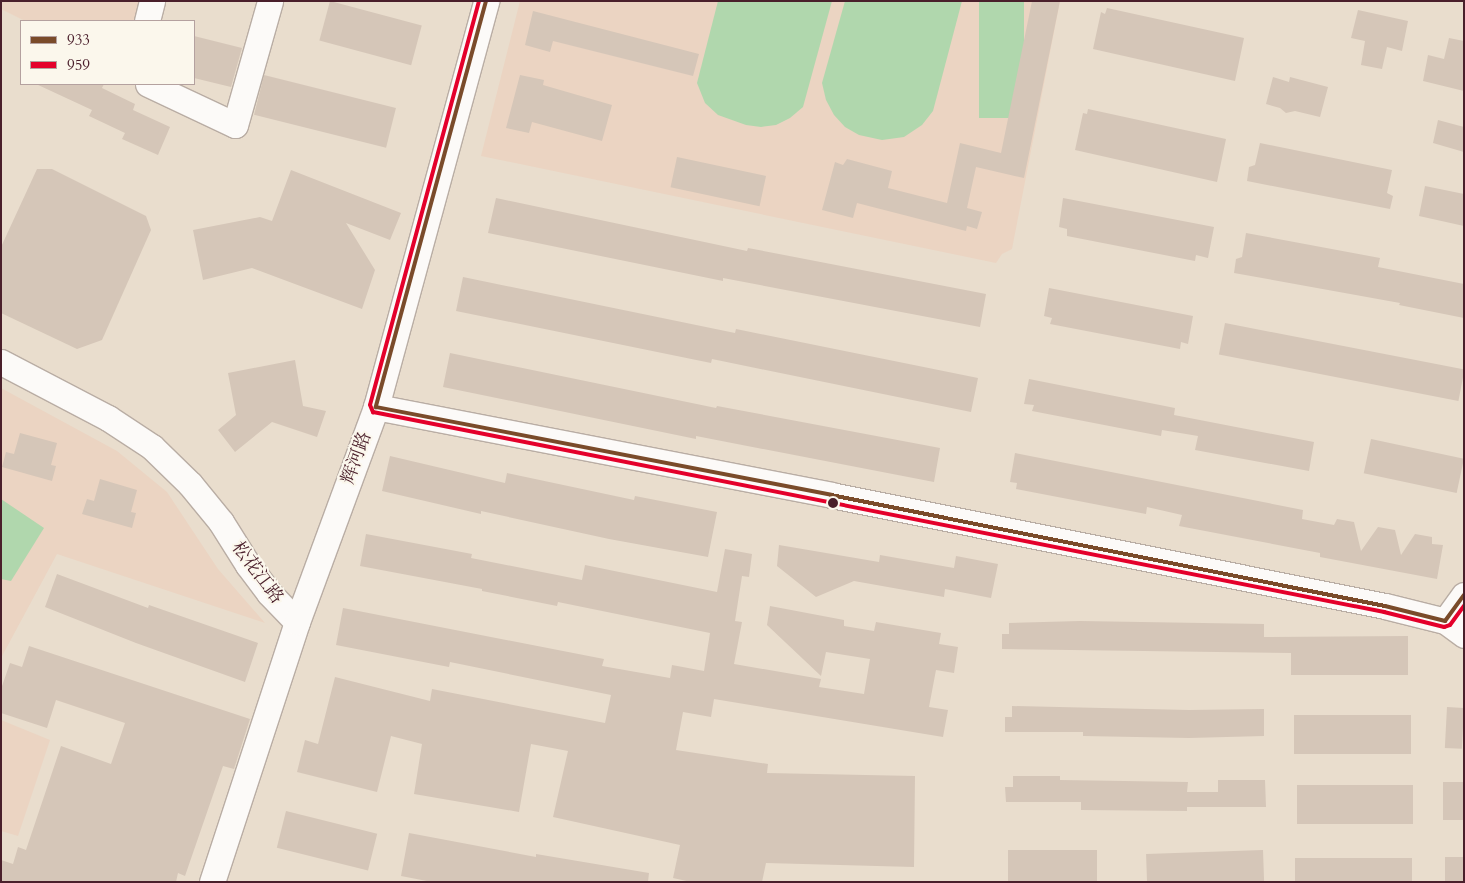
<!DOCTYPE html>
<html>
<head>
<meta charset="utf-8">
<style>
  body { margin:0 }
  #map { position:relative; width:1465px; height:883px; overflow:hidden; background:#e9ddcd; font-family:Cardo,"Noto Serif SC",serif }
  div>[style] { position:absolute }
  .built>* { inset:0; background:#ebd4c2 }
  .green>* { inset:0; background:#b0d7ad; transform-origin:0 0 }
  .building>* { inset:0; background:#d5c6b8; transform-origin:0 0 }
  .roads { filter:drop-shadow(1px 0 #b9ada4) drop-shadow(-1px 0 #b9ada4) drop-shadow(0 1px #b9ada4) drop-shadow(0 -1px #b9ada4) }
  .minor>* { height:25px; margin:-12.5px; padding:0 12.5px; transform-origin:12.5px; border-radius:12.5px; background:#fcfaf8 }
  .bus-1>* { height:4px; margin:-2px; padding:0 2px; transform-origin:2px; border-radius:2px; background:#7a4b2a }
  .bus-2>* { height:4px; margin:-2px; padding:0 2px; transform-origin:2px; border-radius:2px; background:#e4002b }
  .dots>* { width:14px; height:14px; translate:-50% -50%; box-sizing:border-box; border:2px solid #fbf7ec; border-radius:50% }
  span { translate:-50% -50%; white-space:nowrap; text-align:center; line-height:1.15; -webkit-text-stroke:4px #fbf7ec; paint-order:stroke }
  .street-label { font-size:18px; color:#4a1f2b }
  .frame { position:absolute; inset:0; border:2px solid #4a1f2b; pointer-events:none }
  .legend { position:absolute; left:20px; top:20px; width:175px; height:65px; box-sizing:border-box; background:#fbf7ec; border:1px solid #b4a19f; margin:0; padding:6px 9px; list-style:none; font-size:15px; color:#4a1f2b }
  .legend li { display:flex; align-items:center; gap:10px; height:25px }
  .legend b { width:25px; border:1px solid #b4a19f }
</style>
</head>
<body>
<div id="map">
  <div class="built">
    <i style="clip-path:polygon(1px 1px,143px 1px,138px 21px,25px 21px,1px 9px)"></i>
    <i style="clip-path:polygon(520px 1px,1060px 1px,1012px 249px,1002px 254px,996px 263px,481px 156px)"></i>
    <i style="clip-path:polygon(1px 388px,117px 451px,167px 492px,218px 569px,265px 623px,57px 554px,1px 658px)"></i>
    <i style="clip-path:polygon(1px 720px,50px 740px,18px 836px,1px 831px)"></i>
  </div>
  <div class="green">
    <i style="clip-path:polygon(718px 1px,832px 1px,803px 107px,790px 118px,776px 125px,761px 127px,746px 125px,718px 115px,705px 103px,697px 83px)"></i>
    <i style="clip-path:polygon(845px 1px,962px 1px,933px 111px,922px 125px,904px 137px,882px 140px,859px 135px,845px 127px,834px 115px,826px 100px,822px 83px)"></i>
    <i style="left:979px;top:1px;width:45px;height:117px"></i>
    <i style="clip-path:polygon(1px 499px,44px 528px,11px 581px,1px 579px)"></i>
  </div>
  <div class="building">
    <i style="left:330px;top:1px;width:95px;height:41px;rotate:15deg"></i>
    <i style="clip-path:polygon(1032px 1px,1060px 1px,1024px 178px,976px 167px,967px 208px,982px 212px,977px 229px,967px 226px,966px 231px,857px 203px,853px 218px,822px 210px,835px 162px,843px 165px,847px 159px,892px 171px,888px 188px,947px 203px,960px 143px,1001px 153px)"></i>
    <i style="clip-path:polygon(1107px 8px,1244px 38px,1235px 81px,1093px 49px,1101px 12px,1105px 14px)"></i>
    <i style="clip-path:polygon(1358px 10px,1408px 21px,1402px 51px,1387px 47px,1382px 69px,1361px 65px,1365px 41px,1351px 38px)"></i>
    <i style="clip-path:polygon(533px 11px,699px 54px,693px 76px,553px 41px,550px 52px,525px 45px)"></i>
    <i style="clip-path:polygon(194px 36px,242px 48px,231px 87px,194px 78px)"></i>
    <i style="clip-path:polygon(1449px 38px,1464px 41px,1464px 91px,1423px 81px,1428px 55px,1444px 59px)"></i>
    <i style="left:264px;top:75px;width:136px;height:41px;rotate:14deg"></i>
    <i style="clip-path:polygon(520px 75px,544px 80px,543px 85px,612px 105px,602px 141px,532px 122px,529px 133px,506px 128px)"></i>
    <i style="clip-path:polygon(1273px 77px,1289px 82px,1290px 77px,1328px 87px,1320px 117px,1295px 111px,1286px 113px,1280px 108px,1266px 104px)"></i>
    <i style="clip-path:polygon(36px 84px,104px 84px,102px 88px,135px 104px,133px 110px,170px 127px,158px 155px,122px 139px,125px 133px,89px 116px,92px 110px)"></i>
    <i style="clip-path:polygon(1088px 109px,1226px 139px,1217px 182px,1075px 150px,1083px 113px,1087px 114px)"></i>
    <i style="clip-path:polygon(1438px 120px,1464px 127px,1464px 152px,1433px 143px)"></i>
    <i style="clip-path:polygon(1260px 143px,1392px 170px,1387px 193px,1393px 196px,1390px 209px,1247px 181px,1249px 167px,1255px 165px)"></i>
    <i style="left:677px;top:157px;width:91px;height:31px;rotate:12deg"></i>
    <i style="clip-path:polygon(37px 169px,52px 169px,146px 216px,151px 230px,102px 340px,77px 349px,1px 313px,1px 247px)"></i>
    <i style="clip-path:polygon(291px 170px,401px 213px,390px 240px,346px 223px,375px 270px,362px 309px,252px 268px,203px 280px,193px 230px,260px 217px,272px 221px)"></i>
    <i style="clip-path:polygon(1425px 186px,1464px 194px,1464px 226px,1419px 216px)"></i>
    <i style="clip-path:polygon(496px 198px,747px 251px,748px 248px,986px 294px,980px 327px,723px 278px,723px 281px,488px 233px)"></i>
    <i style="clip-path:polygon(1063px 198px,1214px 227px,1208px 258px,1196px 255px,1195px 261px,1067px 236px,1067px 229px,1059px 227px)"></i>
    <i style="clip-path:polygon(1246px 233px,1380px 258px,1378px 267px,1464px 284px,1464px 318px,1399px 305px,1400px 303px,1234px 273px,1236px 259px,1242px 257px)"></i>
    <i style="clip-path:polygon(463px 277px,735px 333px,736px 329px,978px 378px,971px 412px,712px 359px,711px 363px,456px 311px)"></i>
    <i style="clip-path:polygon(1049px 288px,1193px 316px,1188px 344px,1181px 342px,1180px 349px,1050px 324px,1052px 318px,1044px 316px)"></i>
    <i style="left:1225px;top:323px;width:244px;height:32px;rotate:11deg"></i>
    <i style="clip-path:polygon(450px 353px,716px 408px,717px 406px,940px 448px,934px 482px,696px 436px,696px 439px,443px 387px)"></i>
    <i style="clip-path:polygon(295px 360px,303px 406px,326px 411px,317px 437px,272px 422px,235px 452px,218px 430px,236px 415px,228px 373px)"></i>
    <i style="clip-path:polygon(1029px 379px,1175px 408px,1174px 415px,1314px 442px,1309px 471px,1195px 450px,1198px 436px,1162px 430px,1161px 436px,1032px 411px,1034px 405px,1024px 404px)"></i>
    <i style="clip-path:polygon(20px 433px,57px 443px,51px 465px,56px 466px,52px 481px,2px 467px,6px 452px,14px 454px)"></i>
    <i style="left:1371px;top:439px;width:95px;height:35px;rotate:12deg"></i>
    <i style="clip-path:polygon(1015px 453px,1303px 510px,1302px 519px,1334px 525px,1337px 519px,1354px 522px,1361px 551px,1378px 527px,1395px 530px,1401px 555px,1415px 534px,1432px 537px,1432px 544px,1443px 545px,1437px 579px,1320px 557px,1320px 553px,1179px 526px,1182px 515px,1147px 507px,1146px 514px,1016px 489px,1017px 483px,1010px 482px)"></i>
    <i style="clip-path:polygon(390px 456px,505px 483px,507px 473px,634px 500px,635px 496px,717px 512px,708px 557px,609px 539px,481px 511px,481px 514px,382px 491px)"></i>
    <i style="clip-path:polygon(100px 479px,137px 490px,131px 512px,136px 513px,132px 528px,82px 514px,87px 499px,94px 501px)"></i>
    <i style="clip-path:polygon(366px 534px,472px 554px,471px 558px,582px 580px,585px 565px,717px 592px,725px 549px,752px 554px,749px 577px,742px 576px,735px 621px,742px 622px,734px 664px,821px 679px,819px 687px,864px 694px,870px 659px,826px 652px,821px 676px,767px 625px,770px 606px,844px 620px,844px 626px,874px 631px,876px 622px,941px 633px,939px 644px,958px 647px,954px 673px,936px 670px,929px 707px,948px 710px,943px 737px,714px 699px,711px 717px,683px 712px,676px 750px,768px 764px,767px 773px,915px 776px,914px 867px,766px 863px,762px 882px,691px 882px,673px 878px,680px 845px,553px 817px,568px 751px,531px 744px,519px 812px,414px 794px,422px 744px,391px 736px,377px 792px,297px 772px,305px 740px,318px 744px,335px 677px,430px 701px,432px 689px,605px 723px,611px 695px,450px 662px,449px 667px,336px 645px,343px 608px,604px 659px,602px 666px,670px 678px,672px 665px,704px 671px,710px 633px,558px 602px,557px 606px,482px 591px,482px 589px,360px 566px)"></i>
    <i style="clip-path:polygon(779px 545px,879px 562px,880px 555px,954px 568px,956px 556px,998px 564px,991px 598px,945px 589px,944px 597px,854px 581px,816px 597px,777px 566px)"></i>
    <i style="clip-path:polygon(57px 574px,148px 608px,149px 605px,258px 643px,245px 682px,136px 643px,45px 607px)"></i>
    <i style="clip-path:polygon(1080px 621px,1264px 624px,1264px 637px,1408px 636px,1408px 675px,1291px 675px,1291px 653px,1002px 649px,1002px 634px,1009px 634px,1009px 623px)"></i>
    <i style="clip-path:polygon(29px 646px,250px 719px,234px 769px,223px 766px,185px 876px,178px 873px,176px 882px,1px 882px,1px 860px,13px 864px,18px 847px,26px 850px,61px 746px,111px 764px,125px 723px,56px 700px,47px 728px,1px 713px,1px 689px,10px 663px,22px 667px)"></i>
    <i style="clip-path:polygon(1012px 706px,1189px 710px,1264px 709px,1264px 736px,1189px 738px,1083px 736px,1083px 732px,1005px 732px,1005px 717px,1012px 717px)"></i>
    <i style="left:1447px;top:707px;width:17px;height:41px;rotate:3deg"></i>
    <i style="left:1294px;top:715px;width:117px;height:39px"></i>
    <i style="clip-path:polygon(1013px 776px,1060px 776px,1060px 780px,1188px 782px,1187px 792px,1218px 792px,1218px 780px,1265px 780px,1266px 807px,1187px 807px,1187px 811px,1081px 810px,1081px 802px,1006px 802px,1005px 787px,1013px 787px)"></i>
    <i style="left:1443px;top:782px;width:21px;height:38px"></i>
    <i style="left:1297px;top:785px;width:116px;height:39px"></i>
    <i style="left:286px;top:811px;width:94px;height:38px;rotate:14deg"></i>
    <i style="clip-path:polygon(409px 833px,536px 857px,536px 854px,649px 873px,648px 882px,432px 882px,401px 876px)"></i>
    <i style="left:1008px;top:850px;width:89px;height:31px"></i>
    <i style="left:1263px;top:850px;width:32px;height:117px;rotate:88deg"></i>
    <i style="left:1445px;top:857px;width:19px;height:25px"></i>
    <i style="left:1412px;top:858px;width:24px;height:117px;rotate:90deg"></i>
  </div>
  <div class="roads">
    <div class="minor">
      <i style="left:147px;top:21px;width:21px;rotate:-76deg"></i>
      <i style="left:148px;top:84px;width:96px;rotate:25.2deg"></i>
      <i style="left:235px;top:125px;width:129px;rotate:-74.2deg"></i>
      <i style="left:1px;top:362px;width:121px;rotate:27.6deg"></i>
      <i style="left:108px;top:418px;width:53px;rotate:33.4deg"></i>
      <i style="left:152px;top:447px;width:53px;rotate:44.2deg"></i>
      <i style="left:190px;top:484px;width:49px;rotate:50.8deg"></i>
      <i style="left:221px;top:522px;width:51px;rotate:57.9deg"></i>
      <i style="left:248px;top:565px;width:35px;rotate:53deg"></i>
      <i style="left:269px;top:593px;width:40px;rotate:46deg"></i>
      <i style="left:376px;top:407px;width:463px;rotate:10.9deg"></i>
      <i style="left:831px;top:495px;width:565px;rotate:11.33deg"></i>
      <i style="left:1385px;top:606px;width:62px;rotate:14deg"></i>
      <i style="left:1445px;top:621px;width:24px;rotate:36deg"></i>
      <i style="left:1445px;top:621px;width:32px;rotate:-54deg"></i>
      <i style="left:212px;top:882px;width:274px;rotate:-71.9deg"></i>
      <i style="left:297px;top:622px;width:229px;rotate:-69.8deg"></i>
      <i style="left:376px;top:407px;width:421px;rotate:-74.8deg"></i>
    </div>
  </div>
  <div class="bus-1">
    <i style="left:486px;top:1px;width:421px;rotate:105.2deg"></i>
    <i style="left:376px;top:407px;width:463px;rotate:10.9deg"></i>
    <i style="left:831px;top:495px;width:565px;rotate:11.33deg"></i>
    <i style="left:1385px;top:606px;width:62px;rotate:14deg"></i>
    <i style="left:1445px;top:621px;width:32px;rotate:-54deg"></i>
  </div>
  <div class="bus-2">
    <i style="left:479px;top:1px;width:418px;rotate:105.1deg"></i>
    <i style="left:370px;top:405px;width:8px;rotate:67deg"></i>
    <i style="left:373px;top:412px;width:1031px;rotate:11.19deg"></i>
    <i style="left:1384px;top:612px;width:62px;rotate:14deg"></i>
    <i style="left:1444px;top:627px;width:6px;rotate:-18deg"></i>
    <i style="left:1450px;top:625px;width:24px;rotate:-54deg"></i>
  </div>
  <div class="dots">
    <i style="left:833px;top:503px;background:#4a1f2b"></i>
  </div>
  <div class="street-label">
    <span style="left:357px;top:458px;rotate:-70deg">辉河路</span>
    <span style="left:257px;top:573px;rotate:53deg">松花江路</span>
  </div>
  <div class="frame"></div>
  <ul class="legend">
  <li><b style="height:6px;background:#7a4b2a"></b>933</li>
  <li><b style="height:6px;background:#e4002b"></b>959</li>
  </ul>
</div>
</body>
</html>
